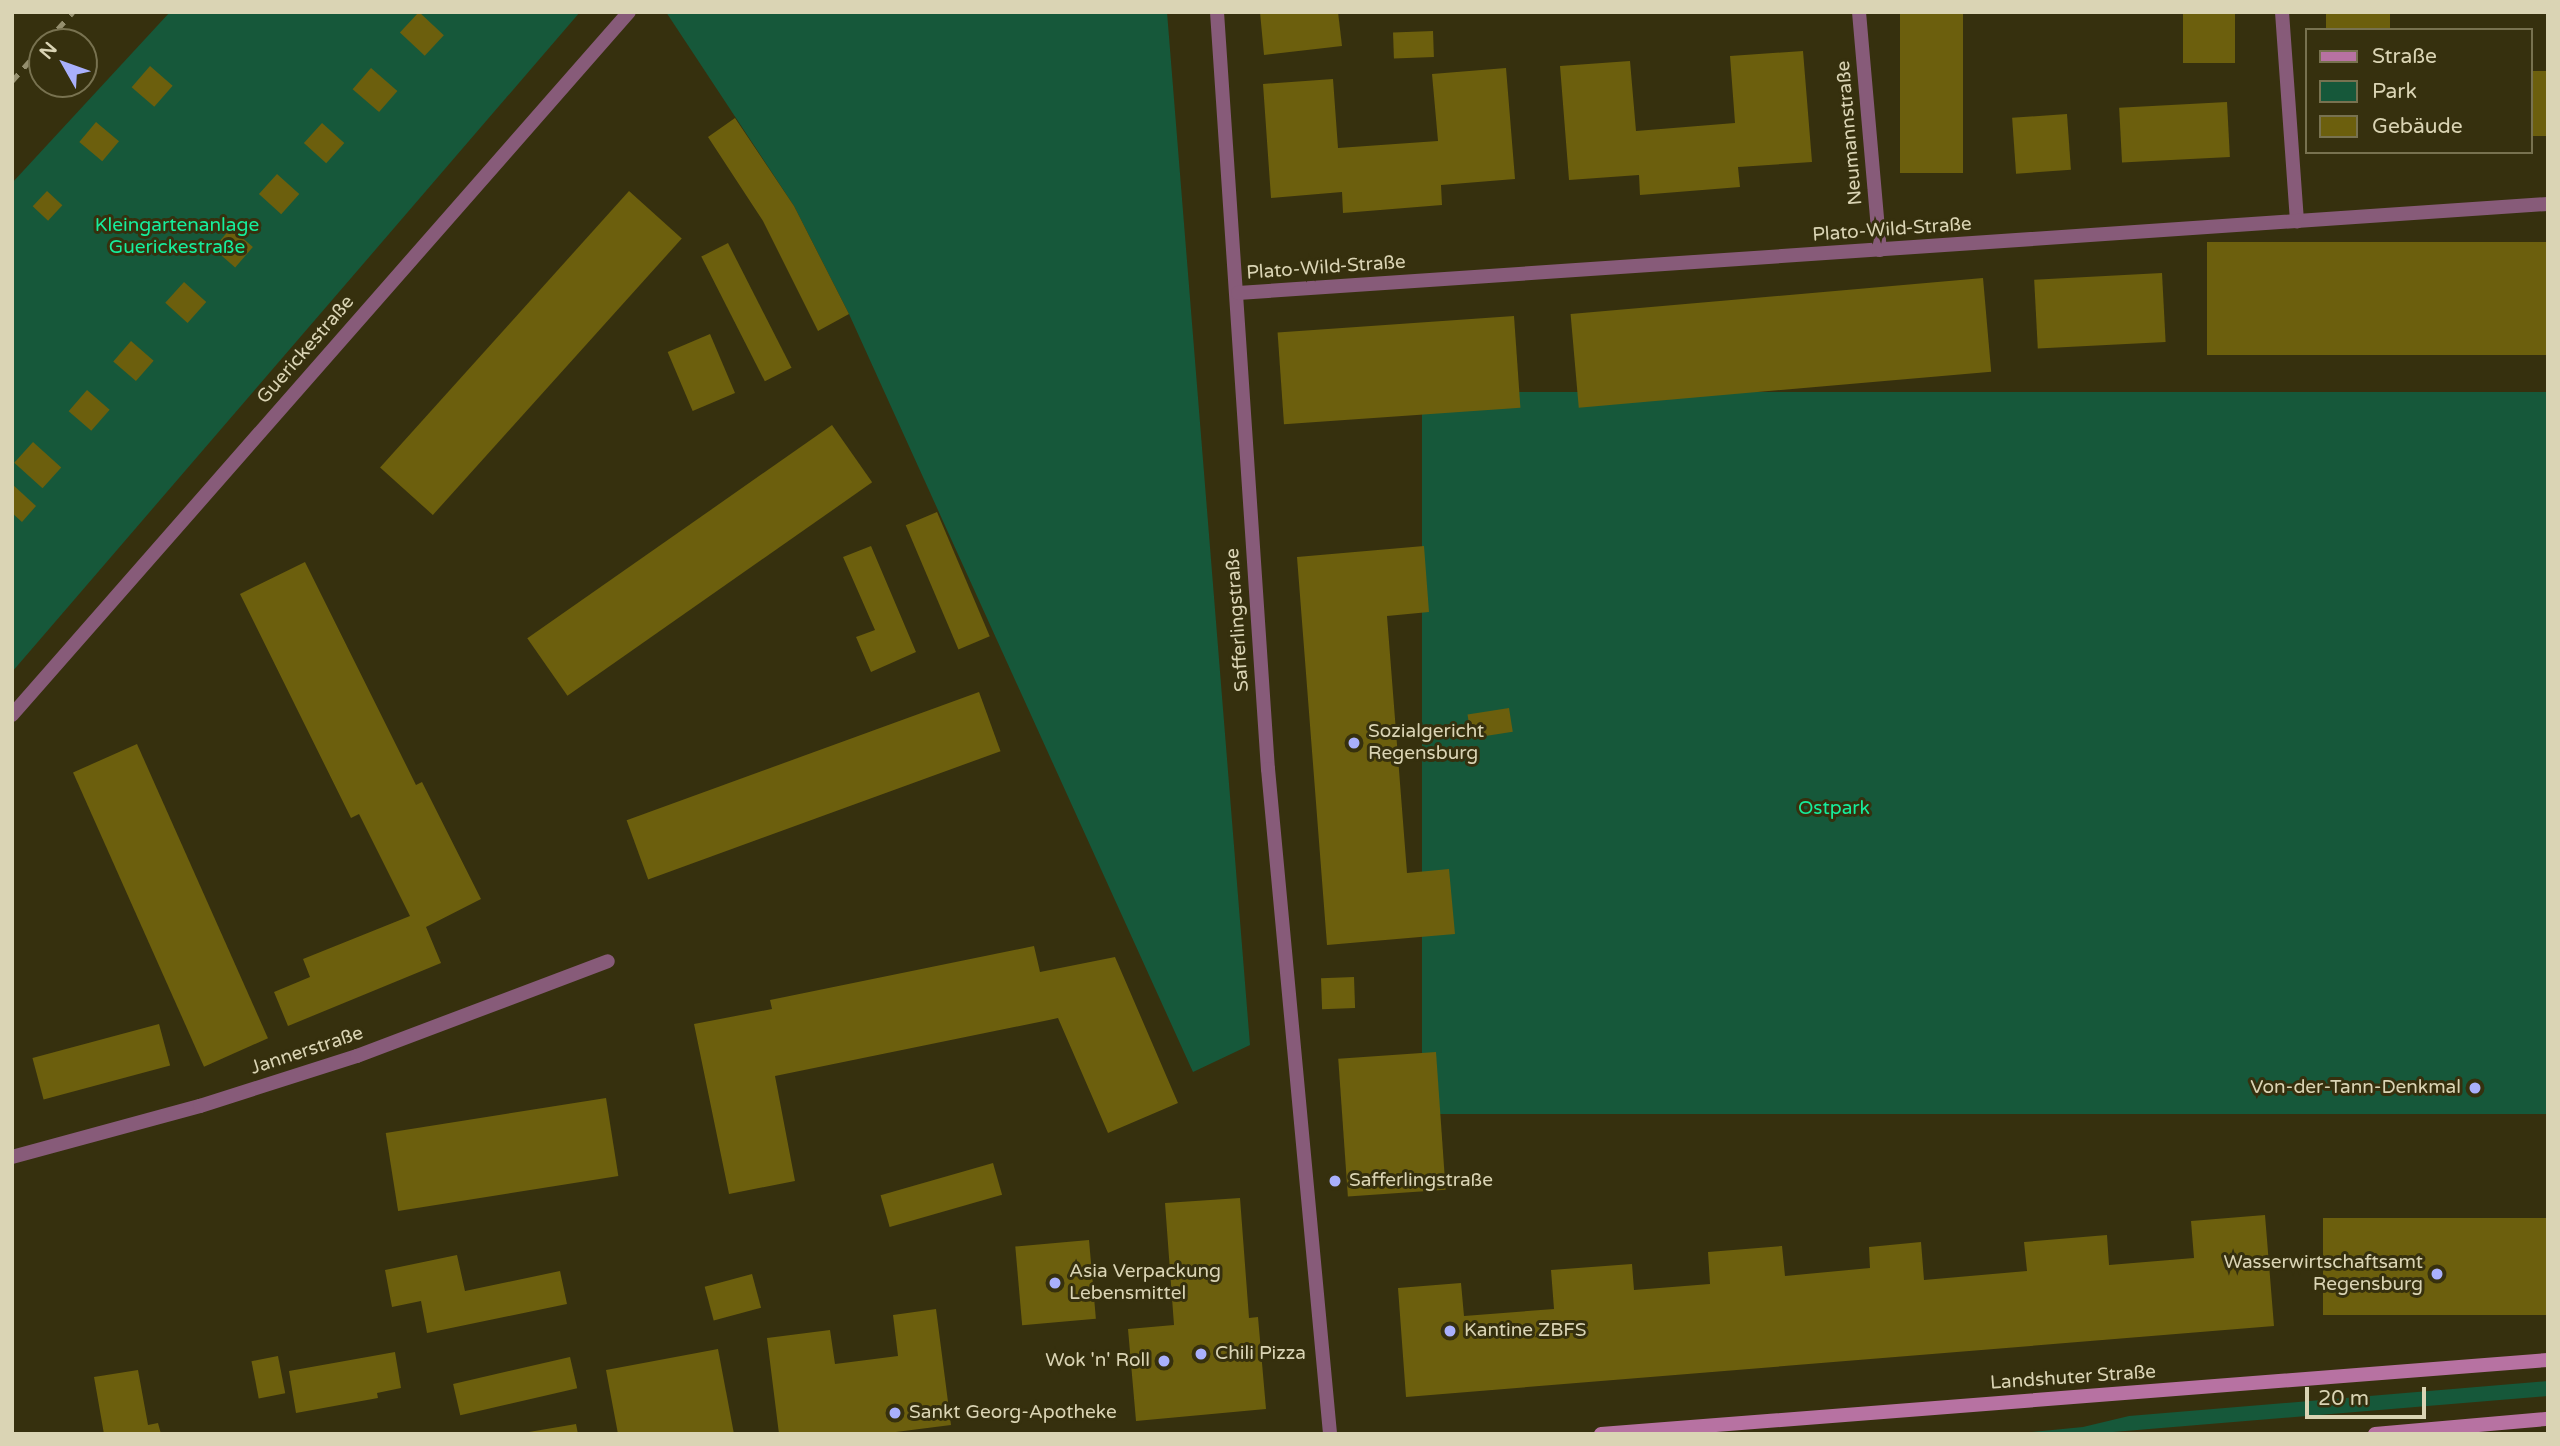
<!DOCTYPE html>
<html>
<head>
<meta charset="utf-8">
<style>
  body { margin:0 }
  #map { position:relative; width:2560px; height:1446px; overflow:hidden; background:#36300e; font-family:"Varela Round",sans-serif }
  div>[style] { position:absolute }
  .green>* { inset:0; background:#16583a; transform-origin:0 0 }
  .building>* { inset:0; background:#6c5f0d; transform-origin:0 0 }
  .street>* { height:14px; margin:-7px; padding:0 7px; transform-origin:7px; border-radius:7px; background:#875b79 }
  .secondary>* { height:14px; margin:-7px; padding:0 7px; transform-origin:7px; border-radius:7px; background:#b772a2 }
  .rail>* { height:5px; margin-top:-2.5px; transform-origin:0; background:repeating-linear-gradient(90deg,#958f6e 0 9px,transparent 0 18px) }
  .dots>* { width:19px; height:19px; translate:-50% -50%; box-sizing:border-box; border:4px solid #36300e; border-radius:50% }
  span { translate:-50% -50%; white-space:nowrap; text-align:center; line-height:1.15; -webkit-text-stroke:6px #36300e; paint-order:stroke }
  .street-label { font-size:19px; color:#dad4b4 }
  .park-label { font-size:19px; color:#16ed9c }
  .poi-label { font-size:19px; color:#dad4b4 }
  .left { translate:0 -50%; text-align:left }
  .right { translate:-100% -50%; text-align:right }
  .frame { position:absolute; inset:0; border:14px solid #dad4b4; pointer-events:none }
  .legend { position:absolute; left:2305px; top:28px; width:228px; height:126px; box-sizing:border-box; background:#36300e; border:2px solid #787250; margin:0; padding:9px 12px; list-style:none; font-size:21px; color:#dad4b4 }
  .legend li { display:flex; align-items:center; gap:14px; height:35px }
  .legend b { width:35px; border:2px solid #787250 }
  .north { position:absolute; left:28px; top:28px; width:70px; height:70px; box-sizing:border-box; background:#36300e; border:2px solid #787250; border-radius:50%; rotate:310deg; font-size:19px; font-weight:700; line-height:28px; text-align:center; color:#dad4b4 }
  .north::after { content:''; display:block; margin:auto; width:24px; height:32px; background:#a9b0fc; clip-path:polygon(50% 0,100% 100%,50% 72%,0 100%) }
  .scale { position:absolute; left:2305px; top:1387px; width:121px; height:32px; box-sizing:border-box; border:4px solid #dad4b4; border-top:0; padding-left:9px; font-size:21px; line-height:24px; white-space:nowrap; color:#dad4b4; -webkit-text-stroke:5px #36300e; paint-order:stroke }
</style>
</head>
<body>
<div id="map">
  <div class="green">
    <i style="clip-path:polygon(170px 12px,580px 12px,12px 672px,12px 183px)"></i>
    <i style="clip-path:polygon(666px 12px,1167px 12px,1250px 1045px,1193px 1072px,849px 314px,794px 206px)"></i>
    <i style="left:2548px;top:392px;width:722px;height:1126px;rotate:90deg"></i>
    <i style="clip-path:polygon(2548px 1381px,2548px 1396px,2089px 1434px,2010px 1434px,2083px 1427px,2129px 1416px)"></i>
  </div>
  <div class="building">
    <i style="left:419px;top:12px;width:34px;height:28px;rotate:43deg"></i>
    <i style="clip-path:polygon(1260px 12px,1338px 12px,1342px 46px,1264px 55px)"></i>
    <i style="left:1900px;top:12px;width:63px;height:161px"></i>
    <i style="left:2183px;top:12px;width:52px;height:51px"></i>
    <i style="left:2326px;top:12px;width:64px;height:18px"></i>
    <i style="left:1433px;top:31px;width:26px;height:40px;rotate:88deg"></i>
    <i style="clip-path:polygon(1803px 51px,1812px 162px,1738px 167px,1740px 187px,1640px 195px,1639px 175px,1569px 180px,1560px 66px,1630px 61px,1636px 131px,1735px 123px,1730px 56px)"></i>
    <i style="left:150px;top:66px;width:30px;height:28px;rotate:41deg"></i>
    <i style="left:371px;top:68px;width:35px;height:28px;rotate:41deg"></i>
    <i style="clip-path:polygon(1506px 68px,1515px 179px,1441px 185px,1442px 205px,1343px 213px,1342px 192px,1271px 198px,1263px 84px,1333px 79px,1338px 148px,1438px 141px,1432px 74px)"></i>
    <i style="left:2548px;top:71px;width:65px;height:18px;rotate:90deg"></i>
    <i style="left:2227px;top:102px;width:55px;height:108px;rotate:87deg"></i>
    <i style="left:2067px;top:114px;width:56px;height:55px;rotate:86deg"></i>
    <i style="clip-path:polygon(735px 118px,794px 206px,849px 314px,818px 331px,763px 221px,708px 137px)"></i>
    <i style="left:96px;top:122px;width:30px;height:26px;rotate:40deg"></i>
    <i style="left:322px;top:123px;width:30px;height:27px;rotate:42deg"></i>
    <i style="left:277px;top:174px;width:30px;height:27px;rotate:42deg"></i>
    <i style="left:47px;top:191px;width:21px;height:21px;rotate:43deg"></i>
    <i style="left:629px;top:191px;width:71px;height:372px;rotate:42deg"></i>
    <i style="left:231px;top:228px;width:29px;height:27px;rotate:41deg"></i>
    <i style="left:2548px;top:242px;width:113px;height:341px;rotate:90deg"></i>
    <i style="left:728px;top:243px;width:140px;height:30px;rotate:63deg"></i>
    <i style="left:2162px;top:273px;width:69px;height:128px;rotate:87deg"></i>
    <i style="left:1983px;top:278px;width:94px;height:414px;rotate:85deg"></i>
    <i style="left:184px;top:282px;width:30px;height:28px;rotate:42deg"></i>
    <i style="left:1514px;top:316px;width:92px;height:237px;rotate:86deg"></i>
    <i style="left:710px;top:334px;width:64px;height:46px;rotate:67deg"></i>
    <i style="left:131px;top:341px;width:30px;height:27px;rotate:41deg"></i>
    <i style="left:87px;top:390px;width:30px;height:28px;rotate:41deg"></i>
    <i style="left:832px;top:425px;width:70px;height:372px;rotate:55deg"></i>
    <i style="left:33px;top:442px;width:38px;height:28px;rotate:42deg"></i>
    <i style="clip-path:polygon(12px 484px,36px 506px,22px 522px,12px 513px)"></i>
    <i style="left:937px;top:512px;width:135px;height:34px;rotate:67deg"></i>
    <i style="clip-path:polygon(871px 546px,916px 652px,871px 672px,856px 637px,875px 630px,843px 557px)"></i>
    <i style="clip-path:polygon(1424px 546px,1429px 612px,1387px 616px,1407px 873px,1449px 869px,1455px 934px,1327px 945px,1297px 557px)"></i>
    <i style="clip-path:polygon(305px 562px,416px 785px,422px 782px,481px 899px,426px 927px,441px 963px,288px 1026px,274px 992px,310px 977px,303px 959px,410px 916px,359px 814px,351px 818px,240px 594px)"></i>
    <i style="left:979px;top:692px;width:63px;height:375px;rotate:70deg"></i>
    <i style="left:1509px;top:708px;width:24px;height:42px;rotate:81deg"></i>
    <i style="left:137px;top:744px;width:322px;height:70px;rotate:66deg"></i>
    <i style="clip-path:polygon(1034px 946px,1040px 972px,1115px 957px,1178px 1103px,1108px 1133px,1058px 1018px,1049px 1020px,775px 1076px,795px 1181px,729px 1194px,694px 1024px,772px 1009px,770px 1000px)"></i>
    <i style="left:1354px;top:977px;width:31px;height:33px;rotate:88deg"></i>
    <i style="left:159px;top:1024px;width:43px;height:131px;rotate:75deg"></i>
    <i style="left:1436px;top:1052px;width:138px;height:98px;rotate:86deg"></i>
    <i style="left:606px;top:1098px;width:79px;height:223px;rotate:81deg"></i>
    <i style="left:993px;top:1163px;width:33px;height:117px;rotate:74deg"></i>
    <i style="clip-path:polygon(1240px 1198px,1249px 1318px,1258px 1317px,1266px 1409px,1136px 1421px,1128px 1329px,1174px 1325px,1165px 1203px)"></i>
    <i style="clip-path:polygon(2265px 1215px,2274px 1326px,1406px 1397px,1398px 1288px,1461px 1283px,1464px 1316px,1554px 1309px,1551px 1270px,1632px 1264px,1634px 1290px,1710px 1284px,1708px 1252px,1782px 1246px,1785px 1276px,1870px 1268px,1869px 1247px,1921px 1242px,1924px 1280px,2027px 1271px,2024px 1242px,2107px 1235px,2109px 1265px,2194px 1258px,2191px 1221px)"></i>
    <i style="left:2548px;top:1218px;width:97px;height:225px;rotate:90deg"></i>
    <i style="left:1089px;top:1240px;width:79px;height:74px;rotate:85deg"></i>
    <i style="clip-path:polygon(457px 1255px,465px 1291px,560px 1271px,567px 1304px,427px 1333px,421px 1301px,392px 1307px,385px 1270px)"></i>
    <i style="left:752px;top:1274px;width:35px;height:49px;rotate:75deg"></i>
    <i style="clip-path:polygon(936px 1309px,951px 1425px,880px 1434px,779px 1434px,767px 1338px,830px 1330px,835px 1364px,898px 1356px,893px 1315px)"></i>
    <i style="clip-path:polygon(718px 1349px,734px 1434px,618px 1434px,606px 1370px)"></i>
    <i style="clip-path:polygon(395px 1352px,401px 1388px,377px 1393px,378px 1398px,296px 1413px,289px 1371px)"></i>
    <i style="left:278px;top:1356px;width:38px;height:27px;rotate:79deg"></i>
    <i style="left:570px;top:1357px;width:32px;height:120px;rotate:77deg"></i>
    <i style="clip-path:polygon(138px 1370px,148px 1425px,158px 1423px,161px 1434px,104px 1434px,94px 1377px)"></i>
    <i style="clip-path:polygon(576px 1424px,578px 1434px,529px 1434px,529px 1432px)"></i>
  </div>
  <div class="street">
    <i style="left:1217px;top:12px;width:759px;rotate:86.15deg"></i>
    <i style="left:1268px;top:769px;width:668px;rotate:84.67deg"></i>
    <i style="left:1859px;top:12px;width:239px;rotate:85deg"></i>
    <i style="left:2282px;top:12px;width:210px;rotate:85.9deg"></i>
    <i style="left:1238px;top:293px;width:1313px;rotate:-3.89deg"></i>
    <i style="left:12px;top:715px;width:935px;rotate:-48.73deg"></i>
    <i style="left:12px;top:1157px;width:195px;rotate:-15.2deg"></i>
    <i style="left:200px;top:1106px;width:165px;rotate:-17.7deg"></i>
    <i style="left:357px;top:1056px;width:268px;rotate:-20.7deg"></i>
  </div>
  <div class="secondary">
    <i style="left:1601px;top:1434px;width:950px;rotate:-4.47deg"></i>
    <i style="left:2375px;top:1434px;width:174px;rotate:-5deg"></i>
  </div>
  <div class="rail">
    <i style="left:46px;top:42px;width:40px;rotate:-48deg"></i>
    <i style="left:12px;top:81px;width:45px;rotate:-48.6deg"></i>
  </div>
  <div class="dots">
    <i style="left:1354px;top:743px;background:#a9b0fc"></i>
    <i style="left:2475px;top:1088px;background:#a9b0fc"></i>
    <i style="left:1335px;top:1181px;background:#a9b0fc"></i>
    <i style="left:2437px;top:1274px;background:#a9b0fc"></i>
    <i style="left:1055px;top:1283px;background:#a9b0fc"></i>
    <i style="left:1450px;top:1331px;background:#a9b0fc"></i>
    <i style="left:1201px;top:1354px;background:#a9b0fc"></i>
    <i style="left:1164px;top:1361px;background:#a9b0fc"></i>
    <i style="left:895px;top:1413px;background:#a9b0fc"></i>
  </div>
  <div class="street-label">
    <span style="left:1850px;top:133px;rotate:-95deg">Neumannstraße</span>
    <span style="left:1892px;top:230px;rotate:-4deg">Plato-Wild-Straße</span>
    <span style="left:1326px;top:268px;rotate:-4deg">Plato-Wild-Straße</span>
    <span style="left:306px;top:350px;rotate:-49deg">Guerickestraße</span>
    <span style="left:1238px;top:620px;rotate:-94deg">Safferlingstraße</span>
    <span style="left:307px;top:1051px;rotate:-18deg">Jannerstraße</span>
    <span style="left:2073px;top:1378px;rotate:-4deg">Landshuter Straße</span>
  </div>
  <div class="park-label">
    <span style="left:177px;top:237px">Kleingartenanlage<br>Guerickestraße</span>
    <span style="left:1834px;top:809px">Ostpark</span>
  </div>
  <div class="poi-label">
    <span class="left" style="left:1368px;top:743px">Sozialgericht<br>Regensburg</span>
    <span class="right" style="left:2461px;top:1088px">Von-der-Tann-Denkmal</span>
    <span class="left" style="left:1349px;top:1181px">Safferlingstraße</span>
    <span class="right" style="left:2423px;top:1274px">Wasserwirtschaftsamt<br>Regensburg</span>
    <span class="left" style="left:1069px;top:1283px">Asia Verpackung<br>Lebensmittel</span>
    <span class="left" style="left:1464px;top:1331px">Kantine ZBFS</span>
    <span class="left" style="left:1215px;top:1354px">Chili Pizza</span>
    <span class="right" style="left:1150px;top:1361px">Wok 'n' Roll</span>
    <span class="left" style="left:909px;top:1413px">Sankt Georg-Apotheke</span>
  </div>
  <div class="frame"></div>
  <ul class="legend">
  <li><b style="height:9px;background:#b772a2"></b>Straße</li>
  <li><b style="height:19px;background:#16583a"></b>Park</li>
  <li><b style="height:19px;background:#6c5f0d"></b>Gebäude</li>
  </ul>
  <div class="north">N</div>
  <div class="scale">20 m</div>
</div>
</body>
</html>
